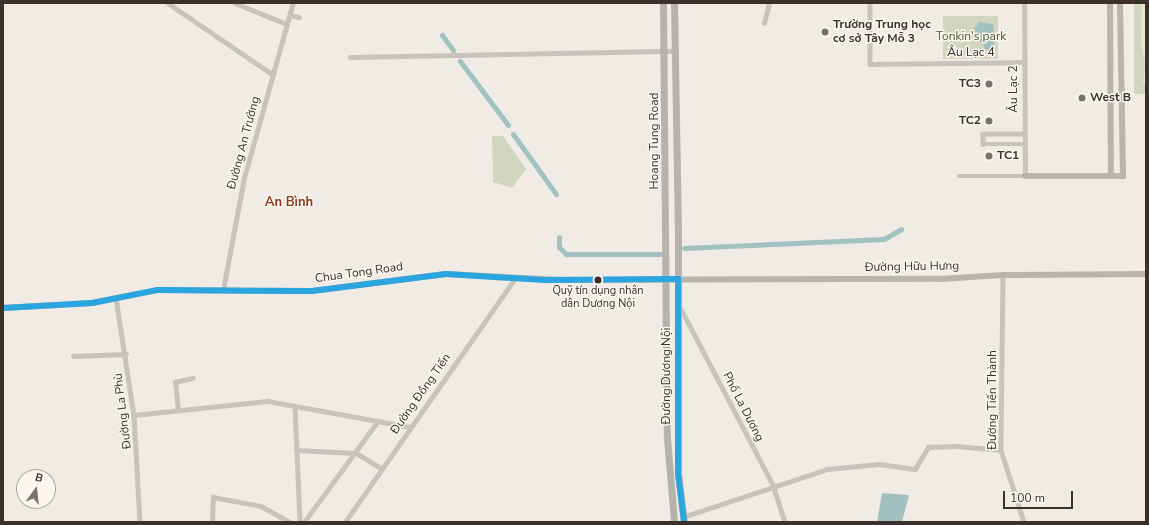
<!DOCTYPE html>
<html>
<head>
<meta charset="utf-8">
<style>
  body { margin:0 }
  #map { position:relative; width:1149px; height:525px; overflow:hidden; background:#f0ebe5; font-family:"Nunito Sans",sans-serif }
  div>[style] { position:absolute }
  .green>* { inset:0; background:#d1d6bf; transform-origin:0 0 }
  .sand>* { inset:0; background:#efe3cc }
  .water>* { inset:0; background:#a1c2c1 }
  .canal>* { height:5px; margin:-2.5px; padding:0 2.5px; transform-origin:2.5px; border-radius:2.5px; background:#a1c2c1 }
  .street>* { height:4.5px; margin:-2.25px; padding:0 2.25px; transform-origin:2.25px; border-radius:2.25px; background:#c9c3be }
  .secondary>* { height:6px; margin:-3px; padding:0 3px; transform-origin:3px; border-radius:3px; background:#bab3ae }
  .primary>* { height:7px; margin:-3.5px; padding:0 3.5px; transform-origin:3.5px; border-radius:3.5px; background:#b8b1ad }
  .bus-1>* { height:6px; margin:-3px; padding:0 3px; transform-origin:3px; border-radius:3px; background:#2aa5df }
  .dots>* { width:11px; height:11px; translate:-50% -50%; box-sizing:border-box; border:2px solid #fbf5ee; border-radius:50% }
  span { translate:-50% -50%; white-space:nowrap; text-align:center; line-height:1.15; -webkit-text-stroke:3px #fbf5ee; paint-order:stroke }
  .bus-label { font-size:11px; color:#3b302b }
  .poi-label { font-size:12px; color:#3b302b; font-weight:700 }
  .left { translate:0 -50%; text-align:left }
  .right { translate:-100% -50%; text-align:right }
  .park-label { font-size:12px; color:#4a5a2e }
  .street-label { font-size:12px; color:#3b302b }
  .neighbourhood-label { font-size:13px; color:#8c3b22; font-weight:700 }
  .frame { position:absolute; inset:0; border:4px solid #3b302b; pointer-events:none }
  .north { position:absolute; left:16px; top:469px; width:40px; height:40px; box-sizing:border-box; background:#fbf5ee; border:1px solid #aea6a0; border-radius:50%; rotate:15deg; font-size:11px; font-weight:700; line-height:16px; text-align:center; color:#3b302b }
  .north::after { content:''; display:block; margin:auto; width:14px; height:18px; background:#7a716c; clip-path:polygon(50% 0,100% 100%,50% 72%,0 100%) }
  .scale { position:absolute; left:1003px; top:491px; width:70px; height:18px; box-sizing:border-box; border:2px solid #3b302b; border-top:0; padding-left:5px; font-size:12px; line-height:14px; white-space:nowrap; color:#3b302b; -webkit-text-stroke:3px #fbf5ee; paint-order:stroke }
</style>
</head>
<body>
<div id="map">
  <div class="green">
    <i style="left:1134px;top:3px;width:12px;height:91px"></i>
    <i style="left:943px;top:16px;width:55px;height:43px"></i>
    <i style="clip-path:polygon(492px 136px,503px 136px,526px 169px,512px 188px,493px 182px)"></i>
  </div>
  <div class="sand">
    <i style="clip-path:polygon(1142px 3px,1146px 3px,1146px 86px,1143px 83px,1145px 65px,1141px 41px)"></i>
  </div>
  <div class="water">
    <i style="clip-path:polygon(980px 22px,993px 24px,995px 41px,992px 50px,985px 50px,983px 43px,976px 40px,974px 28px)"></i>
    <i style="clip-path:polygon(882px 493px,909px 495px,902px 522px,877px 522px)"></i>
  </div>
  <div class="canal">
    <i style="left:442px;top:35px;width:19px;rotate:54deg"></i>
    <i style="left:460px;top:61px;width:80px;rotate:53.1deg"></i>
    <i style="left:513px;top:134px;width:74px;rotate:54.4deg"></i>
    <i style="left:559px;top:237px;width:10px;rotate:90deg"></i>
    <i style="left:559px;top:247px;width:10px;rotate:45deg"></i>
    <i style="left:566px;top:254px;width:94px"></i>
    <i style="left:684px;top:248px;width:200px;rotate:-2.6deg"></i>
    <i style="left:884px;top:239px;width:20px;rotate:-30deg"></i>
  </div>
  <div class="street">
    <i style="left:168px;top:3px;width:126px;rotate:34.3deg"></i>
    <i style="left:235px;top:3px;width:56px;rotate:22deg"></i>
    <i style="left:870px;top:3px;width:61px;rotate:90deg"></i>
    <i style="left:870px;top:64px;width:154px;rotate:-0.7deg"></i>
    <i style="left:290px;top:15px;width:9px;rotate:13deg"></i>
    <i style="left:764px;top:23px;width:21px;rotate:-76deg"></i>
    <i style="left:350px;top:57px;width:324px;rotate:-1.1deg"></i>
    <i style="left:1024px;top:134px;width:41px;rotate:180deg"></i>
    <i style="left:983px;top:134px;width:10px;rotate:90deg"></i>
    <i style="left:983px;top:144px;width:41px"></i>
    <i style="left:959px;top:176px;width:66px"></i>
    <i style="left:1025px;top:176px;width:173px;rotate:-90.3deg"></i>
    <i style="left:1003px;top:275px;width:175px;rotate:90.7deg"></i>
    <i style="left:1001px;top:450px;width:76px;rotate:72.3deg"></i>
    <i style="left:223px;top:290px;width:114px;rotate:-79.4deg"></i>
    <i style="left:244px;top:178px;width:182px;rotate:-74.4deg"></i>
    <i style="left:116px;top:298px;width:118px;rotate:81.3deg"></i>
    <i style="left:134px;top:415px;width:107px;rotate:86.8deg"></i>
    <i style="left:679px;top:305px;width:203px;rotate:62.4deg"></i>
    <i style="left:773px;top:485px;width:39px;rotate:72deg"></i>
    <i style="left:73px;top:356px;width:53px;rotate:-2.2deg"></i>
    <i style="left:295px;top:406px;width:116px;rotate:87.5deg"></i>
    <i style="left:178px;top:410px;width:28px;rotate:-96deg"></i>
    <i style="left:175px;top:382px;width:18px;rotate:-13deg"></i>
    <i style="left:134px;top:415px;width:135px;rotate:-6deg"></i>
    <i style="left:268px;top:401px;width:144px;rotate:10.4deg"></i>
    <i style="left:296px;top:450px;width:60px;rotate:2.9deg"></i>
    <i style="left:356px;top:453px;width:29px;rotate:31deg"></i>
    <i style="left:683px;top:517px;width:152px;rotate:-18.4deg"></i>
    <i style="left:827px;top:469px;width:52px;rotate:-5.5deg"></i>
    <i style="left:879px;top:464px;width:36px;rotate:8deg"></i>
    <i style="left:915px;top:469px;width:26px;rotate:-59deg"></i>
    <i style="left:928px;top:447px;width:28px;rotate:-2deg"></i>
    <i style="left:956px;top:446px;width:45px;rotate:5.1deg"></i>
    <i style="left:212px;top:522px;width:25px;rotate:-88deg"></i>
    <i style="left:213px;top:497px;width:49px;rotate:10.6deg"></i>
    <i style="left:261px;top:506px;width:33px;rotate:29deg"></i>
    <i style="left:304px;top:522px;width:125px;rotate:-53.8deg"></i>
    <i style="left:345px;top:522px;width:297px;rotate:-55.1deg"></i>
  </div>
  <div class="secondary">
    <i style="left:1110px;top:3px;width:173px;rotate:89.7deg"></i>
    <i style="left:1025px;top:176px;width:98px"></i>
    <i style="left:1123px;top:176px;width:173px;rotate:-91deg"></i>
    <i style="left:3px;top:308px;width:89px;rotate:-3.2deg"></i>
    <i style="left:92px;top:303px;width:66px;rotate:-11.3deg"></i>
    <i style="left:157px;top:290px;width:155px;rotate:0.4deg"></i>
    <i style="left:312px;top:291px;width:135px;rotate:-7.2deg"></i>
    <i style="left:446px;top:274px;width:115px;rotate:3deg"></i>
    <i style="left:561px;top:280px;width:379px;rotate:-0.2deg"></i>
    <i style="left:940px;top:279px;width:63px;rotate:-3.6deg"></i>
    <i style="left:1003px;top:275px;width:143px;rotate:-0.4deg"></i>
  </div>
  <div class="primary">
    <i style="left:663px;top:3px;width:435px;rotate:89.5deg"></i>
    <i style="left:667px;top:438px;width:84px;rotate:85.2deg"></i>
    <i style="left:674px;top:3px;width:232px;rotate:89deg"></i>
    <i style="left:678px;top:235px;width:238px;rotate:90deg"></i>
    <i style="left:678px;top:473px;width:49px;rotate:83deg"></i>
  </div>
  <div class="bus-1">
    <i style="left:3px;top:308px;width:89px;rotate:-3.2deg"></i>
    <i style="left:92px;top:303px;width:66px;rotate:-11.3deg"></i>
    <i style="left:157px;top:290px;width:155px;rotate:0.4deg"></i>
    <i style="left:312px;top:291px;width:135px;rotate:-7.2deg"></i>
    <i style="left:446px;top:274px;width:98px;rotate:3.5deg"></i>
    <i style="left:544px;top:280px;width:134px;rotate:-0.4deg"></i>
    <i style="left:678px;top:279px;width:194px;rotate:90deg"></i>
    <i style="left:678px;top:473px;width:49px;rotate:83deg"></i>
  </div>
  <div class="dots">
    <i style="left:825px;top:32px;background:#7a716c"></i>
    <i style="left:989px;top:84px;background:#7a716c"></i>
    <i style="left:1082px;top:98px;background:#7a716c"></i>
    <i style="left:989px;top:121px;background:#7a716c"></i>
    <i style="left:989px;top:156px;background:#7a716c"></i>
    <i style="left:598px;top:280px;background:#3b302b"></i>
  </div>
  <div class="bus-label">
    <span style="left:598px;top:298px">Quỹ tín dụng nhân<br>dân Dương Nội</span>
  </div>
  <div class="poi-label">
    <span class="left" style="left:833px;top:32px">Trường Trung học<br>cơ sở Tây Mỗ 3</span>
    <span class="right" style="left:981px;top:84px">TC3</span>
    <span class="left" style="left:1090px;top:98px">West B</span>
    <span class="right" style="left:981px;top:121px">TC2</span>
    <span class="left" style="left:997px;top:156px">TC1</span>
  </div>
  <div class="park-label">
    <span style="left:971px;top:37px">Tonkin's park</span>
  </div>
  <div class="street-label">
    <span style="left:971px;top:53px">Âu Lạc 4</span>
    <span style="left:1014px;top:89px;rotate:-90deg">Âu Lạc 2</span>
    <span style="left:655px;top:141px;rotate:-90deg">Hoang Tung Road</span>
    <span style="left:244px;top:143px;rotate:-75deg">Đường An Trường</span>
    <span style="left:912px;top:267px;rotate:-1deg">Đường Hữu Hưng</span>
    <span style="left:359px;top:273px;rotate:-8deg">Chua Tong Road</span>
    <span style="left:667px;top:376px;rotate:-90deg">Đường Dương Nội</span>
    <span style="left:421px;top:394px;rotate:-55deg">Đường Đồng Tiến</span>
    <span style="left:993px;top:400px;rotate:-90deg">Đường Tiến Thành</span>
    <span style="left:743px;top:407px;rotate:63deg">Phố La Dương</span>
    <span style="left:123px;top:411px;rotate:-97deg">Đường La Phù</span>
  </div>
  <div class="neighbourhood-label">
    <span style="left:289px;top:202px">An Bình</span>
  </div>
  <div class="frame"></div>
  <div class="north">B</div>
  <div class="scale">100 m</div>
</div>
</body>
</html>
